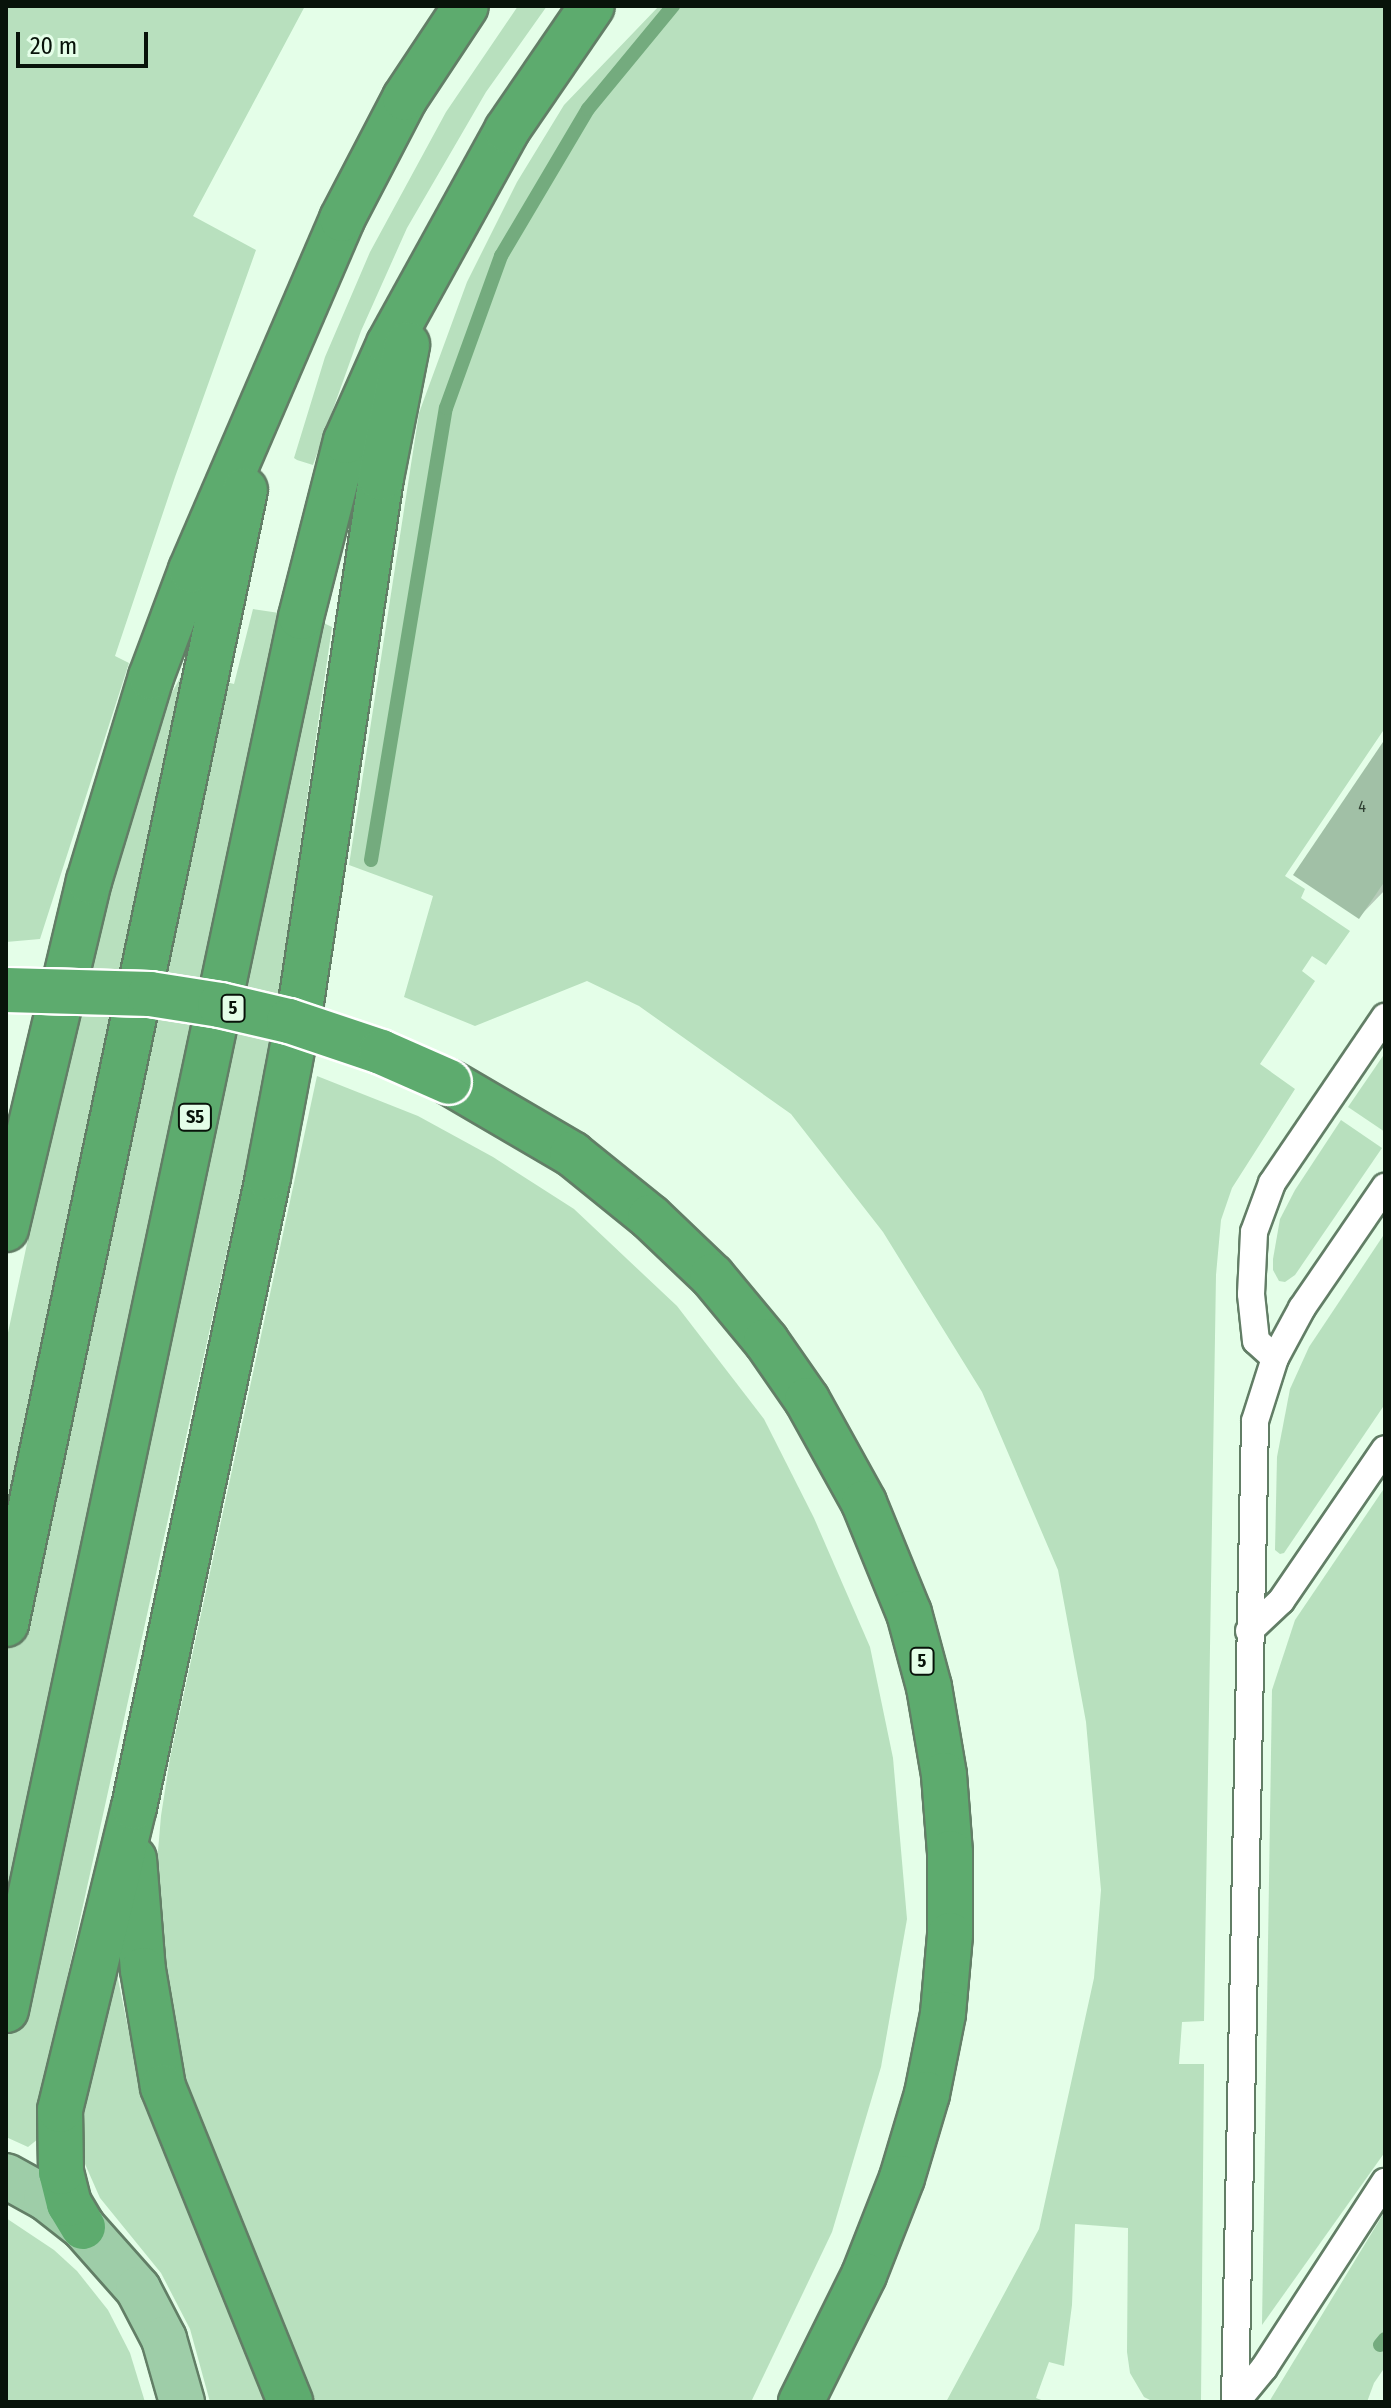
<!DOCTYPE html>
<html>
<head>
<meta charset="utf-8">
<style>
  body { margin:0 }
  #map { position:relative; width:1391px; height:2408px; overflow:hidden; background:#e4fee8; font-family:"Fira Sans Condensed",sans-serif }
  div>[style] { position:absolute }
  .green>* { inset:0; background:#b8e0be }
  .shadow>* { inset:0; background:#0003 }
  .stream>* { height:14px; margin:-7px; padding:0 7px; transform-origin:7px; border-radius:7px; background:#74ab7e }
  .building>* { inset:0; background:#a1c0a6 }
  .roads { filter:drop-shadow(2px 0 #627e66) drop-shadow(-2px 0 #627e66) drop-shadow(0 2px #627e66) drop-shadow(0 -2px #627e66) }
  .lane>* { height:26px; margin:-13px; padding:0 13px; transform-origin:13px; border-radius:13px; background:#fff }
  .primary>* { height:44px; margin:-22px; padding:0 22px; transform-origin:22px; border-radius:22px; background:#9ecda8 }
  .highway>* { height:44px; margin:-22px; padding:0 22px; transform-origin:22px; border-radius:22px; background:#5dab6e }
  .bridges { filter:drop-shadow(2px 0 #fff) drop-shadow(-2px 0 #fff) drop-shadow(0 2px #fff) drop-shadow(0 -2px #fff) }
  .highway-bridge>* { height:44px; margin:-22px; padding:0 22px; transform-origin:22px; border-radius:22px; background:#5dab6e }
  span { translate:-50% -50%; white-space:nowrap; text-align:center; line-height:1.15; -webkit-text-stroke:6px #e4fee8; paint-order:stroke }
  .number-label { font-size:16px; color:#2e3e31 }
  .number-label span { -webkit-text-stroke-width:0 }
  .shield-label span { padding:2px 6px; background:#e4fee8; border:2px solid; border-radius:6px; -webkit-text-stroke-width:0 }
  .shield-label { font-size:18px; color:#08130a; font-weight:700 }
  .frame { position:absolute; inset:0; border:8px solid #08130a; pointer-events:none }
  .scale { position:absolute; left:16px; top:32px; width:132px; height:36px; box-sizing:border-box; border:4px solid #08130a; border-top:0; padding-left:10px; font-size:24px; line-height:28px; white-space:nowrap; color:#08130a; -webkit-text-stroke:6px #e4fee8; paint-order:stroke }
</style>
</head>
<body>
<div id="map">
  <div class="green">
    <i style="clip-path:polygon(6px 6px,305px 6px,193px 216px,256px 250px,175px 477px,115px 656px,129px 663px,40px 939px,6px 942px)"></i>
    <i style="clip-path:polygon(518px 6px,547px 6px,486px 92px,407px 228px,361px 331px,313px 465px,297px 460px,294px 458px,325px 357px,370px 252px,446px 112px)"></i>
    <i style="clip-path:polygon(659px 6px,1385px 6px,1385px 728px,1285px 876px,1305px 889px,1301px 898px,1350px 931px,1326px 965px,1312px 956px,1302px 971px,1315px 981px,1260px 1064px,1295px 1089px,1232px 1188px,1221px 1220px,1216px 1275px,1204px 2021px,1182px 2022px,1179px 2064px,1204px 2064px,1201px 2402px,1154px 2402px,1144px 2397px,1130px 2373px,1127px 2352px,1128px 2228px,1075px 2224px,1072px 2305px,1064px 2366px,1049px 2362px,1036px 2398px,1047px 2402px,946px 2402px,1039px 2229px,1094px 1978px,1101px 1890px,1086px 1722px,1058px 1570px,982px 1392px,883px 1232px,791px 1114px,639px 1006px,587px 981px,475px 1026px,404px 997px,433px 896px,349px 865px,419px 413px,467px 282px,517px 182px,564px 105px)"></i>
    <i style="clip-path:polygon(253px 609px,313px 618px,332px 627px,291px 910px,266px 1074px,38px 2110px,38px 2139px,28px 2147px,6px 2137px,6px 1342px,68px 1052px,104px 911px,170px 696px,184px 671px,234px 684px)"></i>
    <i style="clip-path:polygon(1385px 1053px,1385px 1132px,1348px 1107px)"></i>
    <i style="clip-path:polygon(317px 1076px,418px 1116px,493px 1157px,574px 1209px,677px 1306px,764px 1419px,814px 1518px,870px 1647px,893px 1758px,907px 1919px,881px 2067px,832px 2232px,751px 2402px,314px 2402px,190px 2102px,171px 2034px,159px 1962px,156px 1874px,161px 1816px,170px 1758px)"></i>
    <i style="clip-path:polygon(1341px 1120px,1382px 1148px,1295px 1275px,1285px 1282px,1279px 1281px,1273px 1270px,1273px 1259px,1280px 1219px,1295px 1190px)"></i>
    <i style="clip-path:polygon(1385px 1233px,1385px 1404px,1284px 1553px,1280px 1554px,1275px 1550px,1277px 1457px,1290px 1389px,1309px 1347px)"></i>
    <i style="clip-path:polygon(1385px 1487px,1385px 2152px,1262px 2325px,1272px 1690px,1295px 1620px)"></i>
    <i style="clip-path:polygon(117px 1974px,138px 2077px,158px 2138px,267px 2402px,210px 2402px,190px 2329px,161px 2273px,100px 2198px,85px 2164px,82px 2143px,84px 2115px,113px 1975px)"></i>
    <i style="clip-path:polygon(1385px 2211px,1385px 2367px,1374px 2383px,1367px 2402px,1269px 2402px)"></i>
    <i style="clip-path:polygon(6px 2218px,54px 2250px,77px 2271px,108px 2310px,130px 2353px,145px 2402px,6px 2402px)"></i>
  </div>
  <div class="shadow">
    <i style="clip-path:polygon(1385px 743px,1385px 890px,1359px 917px)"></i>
  </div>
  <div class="stream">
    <i style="left:371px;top:860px;width:458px;rotate:-80.6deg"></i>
    <i style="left:446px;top:408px;width:162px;rotate:-70.1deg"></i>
    <i style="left:501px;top:256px;width:171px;rotate:-59.4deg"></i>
    <i style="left:588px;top:109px;width:134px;rotate:-50.5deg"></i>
    <i style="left:1380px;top:2345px;width:8px;rotate:-50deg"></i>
  </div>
  <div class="building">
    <i style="clip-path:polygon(1385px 739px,1385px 881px,1359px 919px,1293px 875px)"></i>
  </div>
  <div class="roads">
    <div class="lane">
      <i style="left:1275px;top:1358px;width:25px;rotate:-138deg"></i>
      <i style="left:1256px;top:1341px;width:47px;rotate:-96.1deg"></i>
      <i style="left:1251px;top:1294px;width:62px;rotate:-87.2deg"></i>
      <i style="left:1254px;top:1232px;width:52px;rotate:-69.8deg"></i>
      <i style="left:1272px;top:1183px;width:201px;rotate:-55.8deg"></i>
      <i style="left:1249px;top:1631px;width:44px;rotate:-43.2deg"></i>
      <i style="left:1281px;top:1601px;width:184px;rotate:-55.6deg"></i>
      <i style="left:1235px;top:2402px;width:981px;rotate:-88.83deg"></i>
      <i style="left:1255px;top:1421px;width:66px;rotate:-72.4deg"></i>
      <i style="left:1275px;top:1358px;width:57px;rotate:-61.6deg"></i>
      <i style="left:1302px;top:1308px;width:147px;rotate:-55.6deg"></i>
      <i style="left:1236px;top:2402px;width:44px;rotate:-50.5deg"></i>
      <i style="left:1264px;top:2368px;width:222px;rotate:-57deg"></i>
    </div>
    <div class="primary">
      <i style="left:6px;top:2176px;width:46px;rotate:28.8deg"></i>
      <i style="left:46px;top:2198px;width:47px;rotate:38.1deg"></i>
      <i style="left:83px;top:2227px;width:83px;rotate:48.4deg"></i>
      <i style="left:138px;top:2289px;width:56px;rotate:62.5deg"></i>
      <i style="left:164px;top:2339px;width:66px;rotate:74.1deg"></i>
    </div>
    <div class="highway">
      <i style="left:449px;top:1082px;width:143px;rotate:30.3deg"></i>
      <i style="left:572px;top:1154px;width:100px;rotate:38.9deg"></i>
      <i style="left:650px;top:1217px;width:86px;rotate:43.6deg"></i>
      <i style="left:712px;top:1276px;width:85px;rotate:50.3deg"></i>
      <i style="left:766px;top:1341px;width:72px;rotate:55.2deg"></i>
      <i style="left:807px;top:1400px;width:118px;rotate:61deg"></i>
      <i style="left:864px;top:1503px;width:119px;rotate:67.8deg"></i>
      <i style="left:909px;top:1613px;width:77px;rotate:74.9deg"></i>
      <i style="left:929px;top:1687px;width:89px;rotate:80.3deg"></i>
      <i style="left:944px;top:1775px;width:78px;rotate:85.6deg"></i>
      <i style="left:950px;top:1853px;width:82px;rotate:90deg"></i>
      <i style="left:950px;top:1935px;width:79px;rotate:95.1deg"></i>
      <i style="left:943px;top:2014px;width:82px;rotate:101.3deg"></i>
      <i style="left:927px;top:2094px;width:88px;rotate:106.6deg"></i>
      <i style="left:902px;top:2178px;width:104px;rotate:111.4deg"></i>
      <i style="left:864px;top:2275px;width:142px;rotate:116.4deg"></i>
      <i style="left:6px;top:1229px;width:358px;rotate:-76.6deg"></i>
      <i style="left:89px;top:881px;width:213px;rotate:-73.1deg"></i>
      <i style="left:151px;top:677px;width:114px;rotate:-69.5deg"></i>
      <i style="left:191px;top:570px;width:382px;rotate:-66.7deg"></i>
      <i style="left:342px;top:219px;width:136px;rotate:-62.5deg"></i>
      <i style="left:405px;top:98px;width:110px;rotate:-56.5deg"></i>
      <i style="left:6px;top:1624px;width:1159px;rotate:-78.1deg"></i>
      <i style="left:134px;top:1859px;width:111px;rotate:85.4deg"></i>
      <i style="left:143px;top:1970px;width:119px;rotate:80.3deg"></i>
      <i style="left:163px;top:2087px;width:340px;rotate:68deg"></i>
      <i style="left:6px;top:2010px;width:1424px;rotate:-78.04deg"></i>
      <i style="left:301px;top:617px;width:182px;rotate:-75.7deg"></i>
      <i style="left:346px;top:441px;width:106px;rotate:-66.1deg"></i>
      <i style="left:389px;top:344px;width:244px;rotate:-61.1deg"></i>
      <i style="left:507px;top:130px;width:150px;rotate:-55.6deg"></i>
      <i style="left:83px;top:2227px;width:27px;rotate:-121deg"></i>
      <i style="left:69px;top:2204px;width:33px;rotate:-104deg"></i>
      <i style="left:61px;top:2172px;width:62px;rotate:-90.9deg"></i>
      <i style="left:60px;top:2110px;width:312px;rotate:-76.3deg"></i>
      <i style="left:134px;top:1807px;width:644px;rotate:-77.99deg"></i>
      <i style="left:268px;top:1177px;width:177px;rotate:-79.3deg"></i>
      <i style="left:301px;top:1003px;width:531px;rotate:-81.34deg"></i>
      <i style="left:381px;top:478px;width:136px;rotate:-78.9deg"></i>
    </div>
  </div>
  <div class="bridges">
    <div class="highway-bridge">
      <i style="left:6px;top:990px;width:144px;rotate:1.6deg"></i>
      <i style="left:150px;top:994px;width:71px;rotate:8.9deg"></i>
      <i style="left:220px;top:1005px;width:71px;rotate:13.1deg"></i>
      <i style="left:289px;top:1021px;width:97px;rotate:18.6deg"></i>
      <i style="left:381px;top:1052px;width:74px;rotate:23.8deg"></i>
    </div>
  </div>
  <div class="number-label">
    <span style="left:1362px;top:807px">4</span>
  </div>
  <div class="shield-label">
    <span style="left:233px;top:1008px">5</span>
    <span style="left:195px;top:1117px">S5</span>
    <span style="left:922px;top:1661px">5</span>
  </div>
  <div class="frame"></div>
  <div class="scale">20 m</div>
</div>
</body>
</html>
